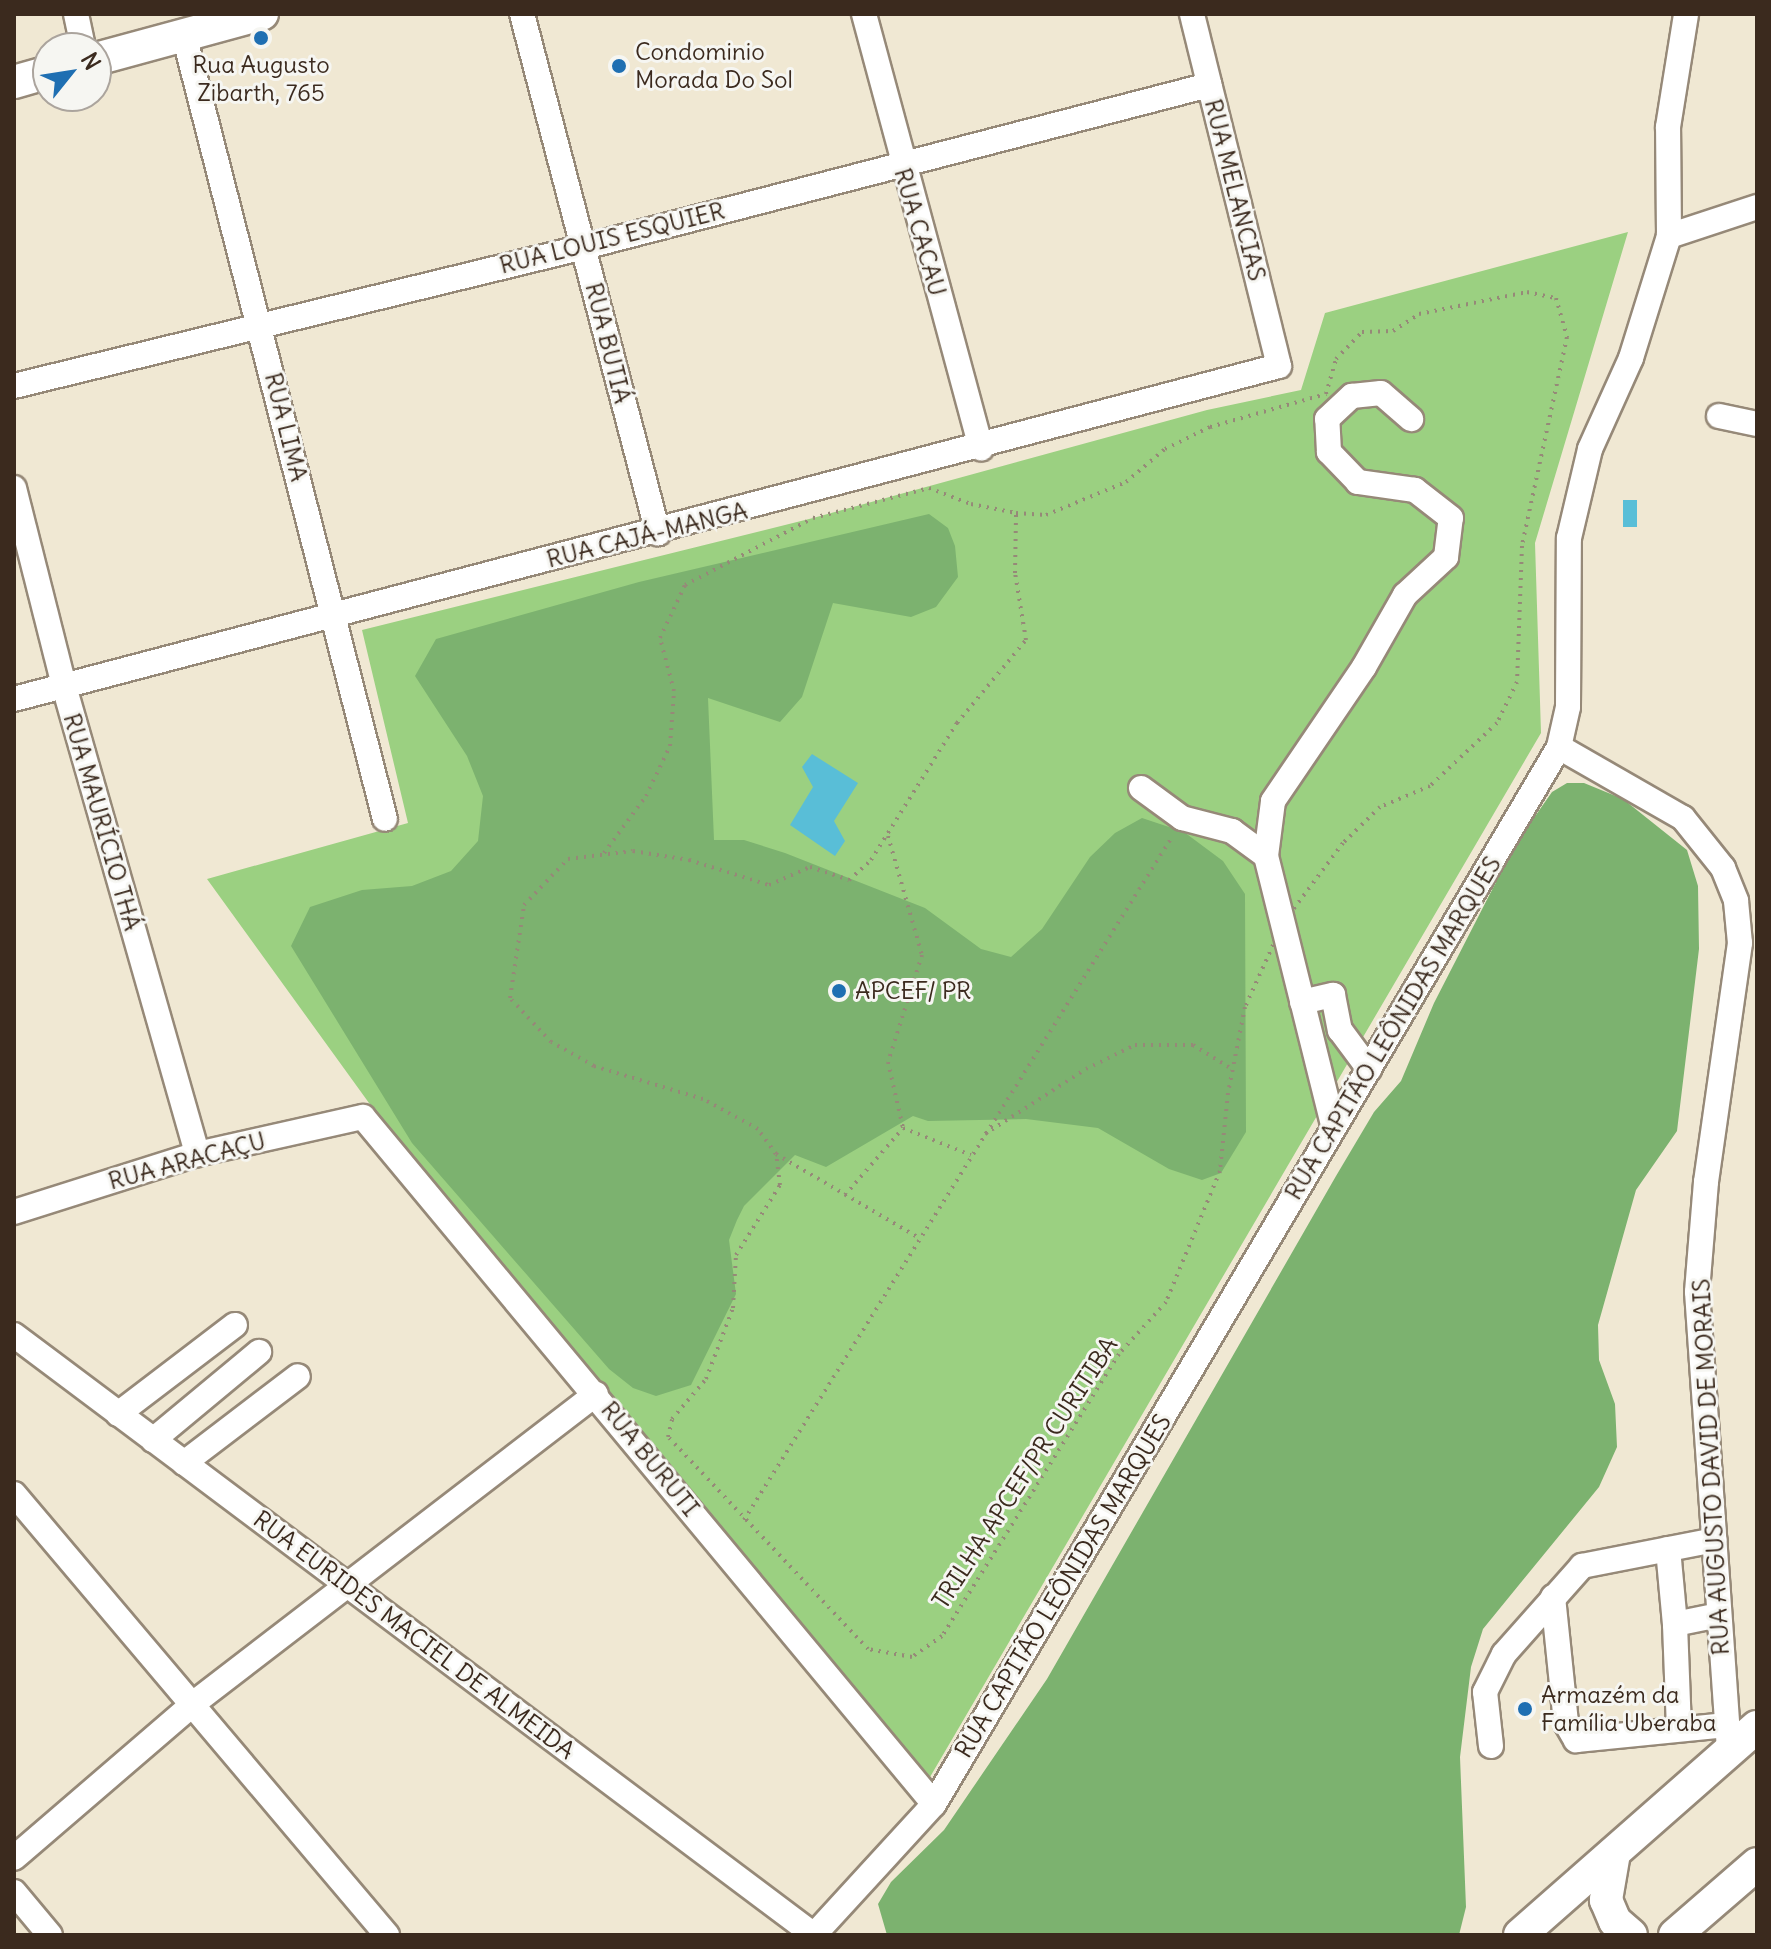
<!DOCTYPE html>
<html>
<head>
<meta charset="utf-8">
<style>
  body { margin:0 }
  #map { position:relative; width:1771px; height:1949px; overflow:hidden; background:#f0e8d3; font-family:Delius,sans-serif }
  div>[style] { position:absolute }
  .green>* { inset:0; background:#9bd081 }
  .forest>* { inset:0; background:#7cb26f }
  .water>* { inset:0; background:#59bed7; transform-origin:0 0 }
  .path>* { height:4px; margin-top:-2px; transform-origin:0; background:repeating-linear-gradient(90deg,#968978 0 2px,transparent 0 8px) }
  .roads { filter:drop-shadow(2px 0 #968978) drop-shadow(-2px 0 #968978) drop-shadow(0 2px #968978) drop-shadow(0 -2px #968978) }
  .minor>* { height:24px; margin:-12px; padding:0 12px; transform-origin:12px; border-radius:12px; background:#fff }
  .major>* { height:32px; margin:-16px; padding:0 16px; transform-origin:16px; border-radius:16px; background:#fff }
  .dots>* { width:22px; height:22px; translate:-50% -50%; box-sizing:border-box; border:4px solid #f6f6f2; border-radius:50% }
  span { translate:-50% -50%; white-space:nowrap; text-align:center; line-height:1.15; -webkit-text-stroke:6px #f6f6f2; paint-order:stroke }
  .poi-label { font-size:24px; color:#3b2a1e }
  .left { translate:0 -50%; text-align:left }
  .street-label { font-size:24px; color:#3b2a1e }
  .frame { position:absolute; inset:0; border:16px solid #3b2a1e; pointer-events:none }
  .north { position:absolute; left:32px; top:32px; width:80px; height:80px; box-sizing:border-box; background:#f6f6f2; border:2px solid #aba49d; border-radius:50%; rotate:60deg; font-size:22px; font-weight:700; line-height:32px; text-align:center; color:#3b2a1e }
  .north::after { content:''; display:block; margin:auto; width:28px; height:36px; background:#1f6fb2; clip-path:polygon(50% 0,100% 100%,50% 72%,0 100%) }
</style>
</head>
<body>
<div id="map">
  <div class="green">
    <i style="clip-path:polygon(1628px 232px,1535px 543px,1541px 733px,930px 1777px,369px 1103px,207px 879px,408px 823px,362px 630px,813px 518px,1207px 410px,1301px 390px,1325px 313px)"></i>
  </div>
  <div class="forest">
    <i style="clip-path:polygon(929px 514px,948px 528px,955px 546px,958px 577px,936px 607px,911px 617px,833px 603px,802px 697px,780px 722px,708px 698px,714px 840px,744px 840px,785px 853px,925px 908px,981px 949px,1011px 957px,1042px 929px,1090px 857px,1115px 833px,1142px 818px,1184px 832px,1223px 861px,1245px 894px,1246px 1132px,1221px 1173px,1202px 1180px,1169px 1169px,1098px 1128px,1026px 1119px,928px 1121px,913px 1116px,826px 1167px,795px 1155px,744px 1206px,737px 1220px,729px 1240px,736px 1294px,691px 1385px,656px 1396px,633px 1388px,609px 1369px,412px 1143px,291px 946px,310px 907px,362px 890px,412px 886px,451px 871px,478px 841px,483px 796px,467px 756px,415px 676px,436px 639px,639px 582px)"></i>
    <i style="clip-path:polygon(1567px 783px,1584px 783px,1623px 799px,1687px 850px,1698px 886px,1699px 949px,1677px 1131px,1636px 1190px,1598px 1325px,1599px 1360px,1615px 1404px,1617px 1447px,1599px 1487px,1483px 1629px,1471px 1667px,1460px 1757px,1466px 1907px,1459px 1935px,887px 1935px,878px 1904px,891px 1882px,944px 1830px,1047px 1679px,1336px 1176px,1374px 1112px,1401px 1081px,1434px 1003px,1515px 845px,1552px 792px)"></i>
  </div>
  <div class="water">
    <i style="left:1623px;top:500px;width:14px;height:27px"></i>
    <i style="clip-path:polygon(812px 754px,858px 783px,834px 821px,845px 841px,835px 856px,790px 825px,813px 787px,802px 767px)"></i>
  </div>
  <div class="path">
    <i style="left:1527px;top:292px;width:30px;rotate:12deg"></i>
    <i style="left:1556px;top:298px;width:41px;rotate:74.2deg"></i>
    <i style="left:1567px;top:337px;width:214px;rotate:102.2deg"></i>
    <i style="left:1522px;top:546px;width:136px;rotate:92.1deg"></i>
    <i style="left:1517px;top:682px;width:46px;rotate:116deg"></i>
    <i style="left:1497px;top:723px;width:92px;rotate:136.8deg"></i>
    <i style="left:1430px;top:786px;width:54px;rotate:157.2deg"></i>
    <i style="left:1380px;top:807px;width:52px;rotate:135.8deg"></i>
    <i style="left:1343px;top:843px;width:100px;rotate:126.9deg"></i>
    <i style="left:1283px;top:923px;width:92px;rotate:114.3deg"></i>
    <i style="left:1245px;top:1007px;width:88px;rotate:101.2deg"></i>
    <i style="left:1228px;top:1093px;width:78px;rotate:95.9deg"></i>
    <i style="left:1220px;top:1171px;width:142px;rotate:112.4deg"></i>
    <i style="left:1166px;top:1302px;width:70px;rotate:132.1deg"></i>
    <i style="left:1119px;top:1354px;width:333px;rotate:122.1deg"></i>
    <i style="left:942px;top:1636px;width:37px;rotate:145deg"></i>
    <i style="left:912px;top:1657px;width:45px;rotate:-169.7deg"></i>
    <i style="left:868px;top:1649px;width:291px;rotate:-133.3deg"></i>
    <i style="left:668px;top:1437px;width:18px;rotate:-77deg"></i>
    <i style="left:672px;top:1419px;width:52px;rotate:-49.6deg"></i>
    <i style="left:706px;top:1379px;width:76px;rotate:-69.2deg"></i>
    <i style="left:733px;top:1308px;width:53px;rotate:-86.8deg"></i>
    <i style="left:736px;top:1255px;width:83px;rotate:-57.8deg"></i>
    <i style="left:780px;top:1185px;width:31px;rotate:-97deg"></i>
    <i style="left:776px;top:1154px;width:31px;rotate:-126deg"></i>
    <i style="left:758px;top:1129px;width:63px;rotate:-151.4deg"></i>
    <i style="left:703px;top:1099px;width:114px;rotate:-163.2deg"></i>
    <i style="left:594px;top:1066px;width:49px;rotate:-150.8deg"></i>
    <i style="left:551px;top:1042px;width:60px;rotate:-133deg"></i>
    <i style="left:510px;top:998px;width:94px;rotate:-81.4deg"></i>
    <i style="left:524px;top:905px;width:64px;rotate:-46.3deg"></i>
    <i style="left:568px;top:859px;width:65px;rotate:-7deg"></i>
    <i style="left:633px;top:851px;width:57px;rotate:9.1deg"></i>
    <i style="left:689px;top:860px;width:84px;rotate:17.4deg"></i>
    <i style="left:769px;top:885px;width:45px;rotate:-23.7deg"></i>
    <i style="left:810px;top:867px;width:41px;rotate:18.4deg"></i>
    <i style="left:849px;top:880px;width:30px;rotate:-42deg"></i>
    <i style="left:871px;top:860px;width:162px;rotate:-57.9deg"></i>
    <i style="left:957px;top:723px;width:108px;rotate:-50.3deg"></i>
    <i style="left:1026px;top:640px;width:68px;rotate:-99.3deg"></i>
    <i style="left:1015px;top:573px;width:60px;rotate:-89deg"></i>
    <i style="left:1016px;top:513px;width:30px;rotate:4deg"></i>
    <i style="left:1046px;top:515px;width:87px;rotate:-22.4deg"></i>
    <i style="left:1126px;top:482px;width:51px;rotate:-40.2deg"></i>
    <i style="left:1165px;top:449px;width:50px;rotate:-26.1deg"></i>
    <i style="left:1210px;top:427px;width:121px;rotate:-15.9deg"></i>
    <i style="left:1326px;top:394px;width:36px;rotate:-74deg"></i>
    <i style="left:1336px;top:359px;width:37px;rotate:-46deg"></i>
    <i style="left:1362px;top:332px;width:31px;rotate:-2deg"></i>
    <i style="left:1393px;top:331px;width:31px;rotate:-33deg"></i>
    <i style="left:1419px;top:314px;width:110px;rotate:-11.5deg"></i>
    <i style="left:888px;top:836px;width:124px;rotate:74.1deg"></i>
    <i style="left:922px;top:955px;width:112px;rotate:107.6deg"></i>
    <i style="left:888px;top:1062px;width:68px;rotate:77.2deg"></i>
    <i style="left:604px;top:853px;width:71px;rotate:-53.6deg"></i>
    <i style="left:646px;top:796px;width:55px;rotate:-64.4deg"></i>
    <i style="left:670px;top:746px;width:55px;rotate:-85.8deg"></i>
    <i style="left:674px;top:691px;width:55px;rotate:-104.8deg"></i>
    <i style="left:660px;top:638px;width:59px;rotate:-64.7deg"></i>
    <i style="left:685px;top:585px;width:144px;rotate:-27.6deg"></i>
    <i style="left:813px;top:518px;width:120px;rotate:-14.5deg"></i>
    <i style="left:929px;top:488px;width:45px;rotate:20.9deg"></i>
    <i style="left:971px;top:504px;width:46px;rotate:11.3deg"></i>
    <i style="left:903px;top:1128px;width:73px;rotate:21.7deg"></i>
    <i style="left:985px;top:1134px;width:120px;rotate:-32.8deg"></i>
    <i style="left:1086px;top:1069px;width:55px;rotate:-26.1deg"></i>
    <i style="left:1135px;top:1045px;width:58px"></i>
    <i style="left:1193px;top:1045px;width:46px;rotate:31.6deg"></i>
    <i style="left:776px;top:1154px;width:166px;rotate:30.4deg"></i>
    <i style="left:845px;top:1195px;width:89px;rotate:-49.1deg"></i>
    <i style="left:744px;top:1520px;width:806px;rotate:-57.93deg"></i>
  </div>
  <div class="roads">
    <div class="minor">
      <i style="left:76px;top:14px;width:35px;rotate:78deg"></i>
      <i style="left:522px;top:14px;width:537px;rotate:75.32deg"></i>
      <i style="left:864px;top:14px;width:450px;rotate:74.9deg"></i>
      <i style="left:184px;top:35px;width:809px;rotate:75.62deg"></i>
      <i style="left:1669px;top:236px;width:93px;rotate:-18.2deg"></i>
      <i style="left:14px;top:386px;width:587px;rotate:-13.7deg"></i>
      <i style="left:584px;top:247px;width:646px;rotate:-14.53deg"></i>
      <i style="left:1719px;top:416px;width:39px;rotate:12deg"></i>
      <i style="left:14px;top:488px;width:204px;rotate:75.8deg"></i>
      <i style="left:64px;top:686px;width:487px;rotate:74.1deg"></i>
      <i style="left:14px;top:699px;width:1308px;rotate:-14.75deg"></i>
      <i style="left:1279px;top:366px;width:363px;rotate:-103.9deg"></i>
      <i style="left:1559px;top:747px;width:143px;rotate:29.8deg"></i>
      <i style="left:1683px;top:818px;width:64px;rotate:51.3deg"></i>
      <i style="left:1723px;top:868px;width:35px;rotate:68deg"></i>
      <i style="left:1736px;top:901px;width:42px;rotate:84.6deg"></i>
      <i style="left:1740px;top:943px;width:241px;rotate:98.1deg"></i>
      <i style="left:1706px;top:1182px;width:110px;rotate:94.7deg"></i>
      <i style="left:1697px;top:1292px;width:459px;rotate:86deg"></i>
      <i style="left:1141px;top:788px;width:51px;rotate:36.2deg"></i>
      <i style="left:1182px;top:818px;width:52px;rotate:14.6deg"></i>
      <i style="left:1232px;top:831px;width:42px;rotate:36.3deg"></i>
      <i style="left:1266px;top:856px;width:280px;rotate:76deg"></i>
      <i style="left:1266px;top:856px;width:55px;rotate:-82.7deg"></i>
      <i style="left:1273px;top:801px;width:162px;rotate:-55.8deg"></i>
      <i style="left:1364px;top:667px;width:83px;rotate:-60.3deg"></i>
      <i style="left:1405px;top:595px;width:56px;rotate:-42.8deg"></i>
      <i style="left:1446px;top:557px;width:39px;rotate:-83deg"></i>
      <i style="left:1451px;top:518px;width:46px;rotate:-142.1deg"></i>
      <i style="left:1415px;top:490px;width:58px;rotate:-172deg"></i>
      <i style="left:1358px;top:482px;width:42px;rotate:-134deg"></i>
      <i style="left:1329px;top:452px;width:33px;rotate:-93deg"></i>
      <i style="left:1327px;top:419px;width:34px;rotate:-43deg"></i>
      <i style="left:1352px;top:396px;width:29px;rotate:-6deg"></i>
      <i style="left:1381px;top:393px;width:40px;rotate:41deg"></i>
      <i style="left:1302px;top:1002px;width:32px;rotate:-13deg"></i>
      <i style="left:1333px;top:995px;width:36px;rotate:79deg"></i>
      <i style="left:1340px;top:1030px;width:49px;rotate:53.4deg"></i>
      <i style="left:14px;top:1212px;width:192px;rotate:-17.6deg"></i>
      <i style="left:197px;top:1154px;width:170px;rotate:-12.6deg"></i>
      <i style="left:363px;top:1117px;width:893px;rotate:50.27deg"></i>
      <i style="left:14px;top:1335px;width:1000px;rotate:36.87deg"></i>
      <i style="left:118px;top:1414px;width:147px;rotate:-37.3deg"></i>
      <i style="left:153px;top:1440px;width:138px;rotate:-39.7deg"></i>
      <i style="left:184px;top:1463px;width:143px;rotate:-37.3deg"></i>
      <i style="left:14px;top:1494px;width:578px;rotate:49.78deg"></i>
      <i style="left:1668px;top:1549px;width:75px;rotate:84.7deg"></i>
      <i style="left:1553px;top:1597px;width:127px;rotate:84.1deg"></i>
      <i style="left:1566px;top:1723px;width:20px;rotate:60deg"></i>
      <i style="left:1576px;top:1740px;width:152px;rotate:-5.7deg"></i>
      <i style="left:1679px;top:1729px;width:105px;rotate:-92.2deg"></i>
      <i style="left:1675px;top:1624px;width:45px;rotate:-11.6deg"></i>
      <i style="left:1491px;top:1746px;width:54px;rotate:-96.3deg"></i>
      <i style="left:1485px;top:1692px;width:42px;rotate:-63.4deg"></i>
      <i style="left:1504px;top:1654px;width:118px;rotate:-48.4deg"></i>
      <i style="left:1582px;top:1566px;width:135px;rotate:-11.1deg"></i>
      <i style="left:14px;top:1858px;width:238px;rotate:-40.7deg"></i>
      <i style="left:194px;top:1703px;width:507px;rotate:-37.55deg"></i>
      <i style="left:14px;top:1892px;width:56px;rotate:50.1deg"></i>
      <i style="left:814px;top:1935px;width:178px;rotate:-47.5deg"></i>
      <i style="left:934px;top:1804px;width:1228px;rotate:-59.4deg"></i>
      <i style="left:1559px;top:747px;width:41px;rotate:-77.3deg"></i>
      <i style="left:1568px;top:707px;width:169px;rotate:-89.7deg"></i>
      <i style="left:1569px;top:538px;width:91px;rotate:-76.7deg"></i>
      <i style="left:1590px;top:449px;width:100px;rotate:-65.7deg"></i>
      <i style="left:1631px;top:358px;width:128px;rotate:-72.7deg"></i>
      <i style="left:1669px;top:236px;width:109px;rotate:-90.5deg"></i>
      <i style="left:1668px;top:127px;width:114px;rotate:-80.9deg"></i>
    </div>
    <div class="major">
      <i style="left:96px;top:59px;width:172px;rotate:-15.2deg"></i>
      <i style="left:14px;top:82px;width:35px;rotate:-16deg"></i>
      <i style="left:1614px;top:1853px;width:48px;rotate:99.7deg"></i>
      <i style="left:1606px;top:1900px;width:23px;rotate:67deg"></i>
      <i style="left:1615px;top:1921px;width:21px;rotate:41deg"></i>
      <i style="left:1520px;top:1935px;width:315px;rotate:-41.3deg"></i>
      <i style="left:1675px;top:1935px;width:108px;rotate:-40.9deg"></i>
    </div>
  </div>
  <div class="dots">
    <i style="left:261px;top:38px;background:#1f6fb2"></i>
    <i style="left:619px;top:66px;background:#1f6fb2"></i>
    <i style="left:839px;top:991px;background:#1f6fb2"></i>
    <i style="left:1525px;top:1709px;background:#1f6fb2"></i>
  </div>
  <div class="poi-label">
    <span class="left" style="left:635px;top:66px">Condominio<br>Morada Do Sol</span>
    <span style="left:261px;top:79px">Rua Augusto<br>Zibarth, 765</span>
    <span class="left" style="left:855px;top:991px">APCEF/ PR</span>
    <span class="left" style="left:1541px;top:1709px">Armazém da<br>Família Uberaba</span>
  </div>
  <div class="street-label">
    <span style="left:1235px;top:190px;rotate:76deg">RUA MELANCIAS</span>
    <span style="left:920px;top:232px;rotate:74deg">RUA CACAU</span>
    <span style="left:612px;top:238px;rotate:-14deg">RUA LOUIS ESQUIER</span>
    <span style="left:608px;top:343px;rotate:76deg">RUA BUTIÁ</span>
    <span style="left:286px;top:427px;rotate:76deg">RUA LIMA</span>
    <span style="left:647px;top:535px;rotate:-14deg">RUA CAJÁ-MANGA</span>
    <span style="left:102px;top:822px;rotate:74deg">RUA MAURÍCIO THÁ</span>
    <span style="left:1393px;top:1028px;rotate:-59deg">RUA CAPITÃO LEÔNIDAS MARQUES</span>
    <span style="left:187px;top:1161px;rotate:-15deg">RUA ARACAÇU</span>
    <span style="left:650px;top:1459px;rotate:51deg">RUA BURUTI</span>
    <span style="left:1711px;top:1467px;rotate:-93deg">RUA AUGUSTO DAVID DE MORAIS</span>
    <span style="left:1025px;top:1473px;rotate:-57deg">TRILHA APCEF/PR CURITIBA</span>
    <span style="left:1063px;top:1586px;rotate:-59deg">RUA CAPITÃO LEÔNIDAS MARQUES</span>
    <span style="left:414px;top:1635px;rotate:37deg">RUA EURIDES MACIEL DE ALMEIDA</span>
  </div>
  <div class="frame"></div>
  <div class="north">N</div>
</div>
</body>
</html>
